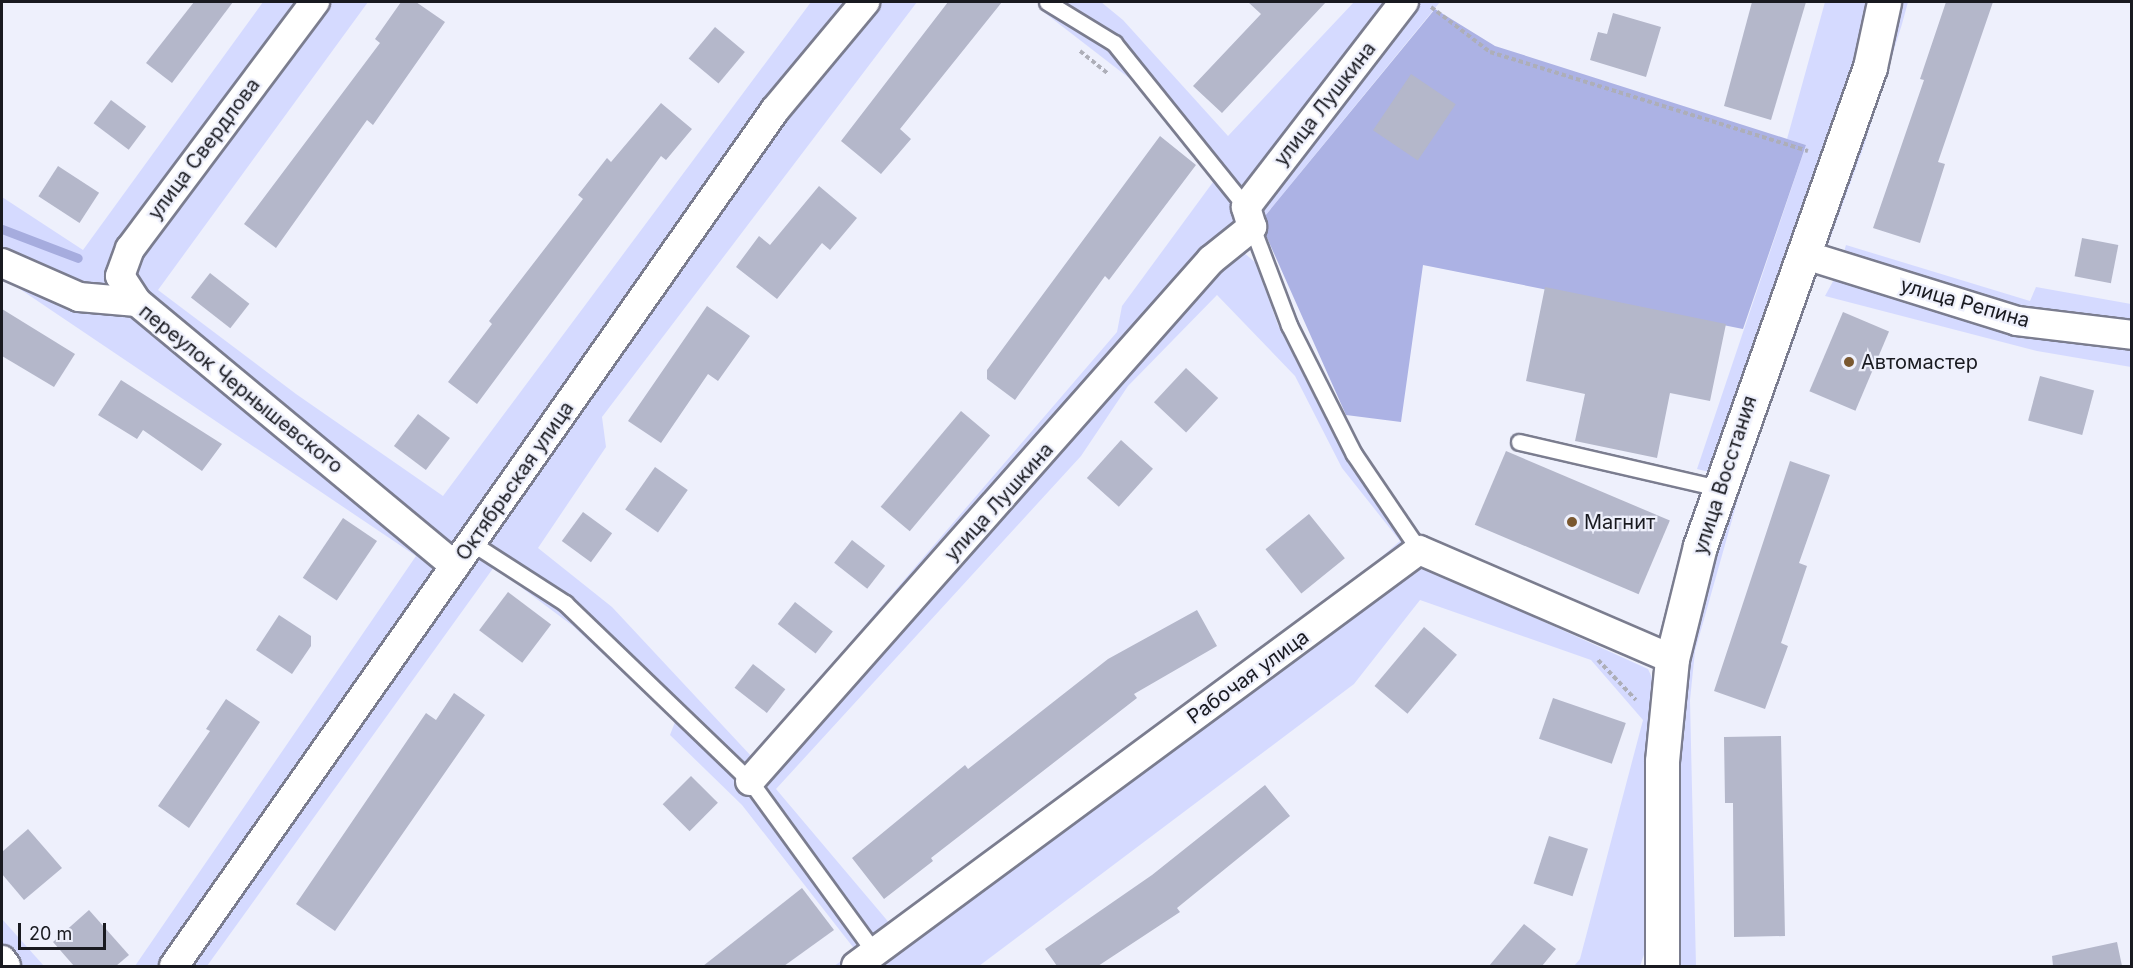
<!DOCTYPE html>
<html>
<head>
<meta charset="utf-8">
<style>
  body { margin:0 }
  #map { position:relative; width:2133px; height:968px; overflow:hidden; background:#eef0fc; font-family:Inter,sans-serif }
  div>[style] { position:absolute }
  .green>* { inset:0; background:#d5daff }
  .forest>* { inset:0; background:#acb2e4 }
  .stream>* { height:9px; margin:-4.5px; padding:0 4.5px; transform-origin:4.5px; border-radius:4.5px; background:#a6acde }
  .building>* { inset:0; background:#b4b7ca; transform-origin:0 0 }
  .path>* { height:4px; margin-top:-2px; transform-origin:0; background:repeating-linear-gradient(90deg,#adaeb8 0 4.5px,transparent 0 7.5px) }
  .roads { filter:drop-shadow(2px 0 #7b7d8f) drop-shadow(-2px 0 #7b7d8f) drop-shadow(0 2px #7b7d8f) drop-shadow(0 -2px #7b7d8f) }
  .lane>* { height:15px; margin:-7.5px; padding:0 7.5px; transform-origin:7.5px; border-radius:7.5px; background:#fff }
  .street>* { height:28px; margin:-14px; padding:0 14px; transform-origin:14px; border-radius:14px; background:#fff }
  .secondary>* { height:33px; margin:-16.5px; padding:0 16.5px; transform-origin:16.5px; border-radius:16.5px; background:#fff }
  .dots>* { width:16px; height:16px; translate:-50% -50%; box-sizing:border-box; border:3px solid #eef0fc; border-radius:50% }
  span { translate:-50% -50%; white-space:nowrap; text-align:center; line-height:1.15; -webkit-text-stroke:4.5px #eef0fc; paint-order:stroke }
  .street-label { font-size:20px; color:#191a20 }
  .poi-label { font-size:20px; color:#191a20 }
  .left { translate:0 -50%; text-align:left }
  .frame { position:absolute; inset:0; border:3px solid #191a20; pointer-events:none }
  .scale { position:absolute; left:18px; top:923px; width:88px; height:27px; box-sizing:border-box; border:3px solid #191a20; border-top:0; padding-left:8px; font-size:18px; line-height:21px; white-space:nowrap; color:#191a20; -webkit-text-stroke:4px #eef0fc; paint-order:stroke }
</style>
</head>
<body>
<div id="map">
  <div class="green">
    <i style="clip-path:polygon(263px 2px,307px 2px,123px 247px,124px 293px,83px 290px,2px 254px,2px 197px,83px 250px)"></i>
    <i style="clip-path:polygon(326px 2px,368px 2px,158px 290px,296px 394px,443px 496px,811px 2px,855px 2px,455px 554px,144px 298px,131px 276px,137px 254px)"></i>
    <i style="clip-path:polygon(874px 2px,917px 2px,602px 417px,606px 447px,538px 548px,612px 607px,752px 757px,1117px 332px,1122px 306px,1216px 178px,1246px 207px,1234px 232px,751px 772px,483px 542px,781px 113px)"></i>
    <i style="clip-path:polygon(1061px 2px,1101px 2px,1123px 20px,1228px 136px,1354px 2px,1393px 2px,1246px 192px,1117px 36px)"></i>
    <i style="clip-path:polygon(1418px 2px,1440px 2px,1260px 222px,1256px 207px)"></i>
    <i style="clip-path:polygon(1825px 2px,1870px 2px,1856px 62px,1709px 472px,1697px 469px,1806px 145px,1787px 139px)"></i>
    <i style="clip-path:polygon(1901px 2px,1908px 2px,1902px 24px,1864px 146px,1825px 253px,1820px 251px,1861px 144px)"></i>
    <i style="clip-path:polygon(1041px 10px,1106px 47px,1142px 88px)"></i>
    <i style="clip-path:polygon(1846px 245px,2030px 301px,2036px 287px,2131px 304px,2131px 323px,2021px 311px,1842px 258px)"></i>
    <i style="clip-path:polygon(1243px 252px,1256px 263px,1278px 325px,1347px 461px,1408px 546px,1314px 615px,1400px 541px,1342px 468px,1295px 376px,1217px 295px,1128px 386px,1081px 456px,776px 789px,891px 925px,875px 939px,762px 780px,1209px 279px)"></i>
    <i style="clip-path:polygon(1812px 272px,1816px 273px,1743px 481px,1695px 651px,1690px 700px,1696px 966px,1679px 966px,1679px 752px,1690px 649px,1738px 481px)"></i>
    <i style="clip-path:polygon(1837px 274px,2131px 343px,2131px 367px,2037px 351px,1825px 296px)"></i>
    <i style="clip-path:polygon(2px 277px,135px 309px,444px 566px,163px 966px,135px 966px,416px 556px)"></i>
    <i style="clip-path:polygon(478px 554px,560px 609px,678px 720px,743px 788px,863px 952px,843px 966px,834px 966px,856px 951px,742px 805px,670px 735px,675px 722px,573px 626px,494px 567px,207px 966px,188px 966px)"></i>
    <i style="clip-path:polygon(1421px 566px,1648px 669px,1655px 684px,1646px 949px,1640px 966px,1574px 966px,1580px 959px,1643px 720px,1591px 660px,1420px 600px,1354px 684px,979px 966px,874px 966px)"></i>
    <i style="clip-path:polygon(2px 919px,44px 966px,19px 966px,2px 946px)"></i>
  </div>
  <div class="forest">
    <i style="clip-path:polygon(1435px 9px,1495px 46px,1806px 145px,1743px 329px,1423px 265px,1401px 422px,1346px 415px,1260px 222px)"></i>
  </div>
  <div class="stream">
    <i style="left:2px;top:229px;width:81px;rotate:20.9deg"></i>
  </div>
  <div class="building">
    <i style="clip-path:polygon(194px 2px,233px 2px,172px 83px,146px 63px)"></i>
    <i style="clip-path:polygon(401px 2px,416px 2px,445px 22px,373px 125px,367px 120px,276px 248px,244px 224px,380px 43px,375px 39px)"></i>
    <i style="clip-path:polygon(948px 2px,1002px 2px,900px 129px,911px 139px,881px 174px,841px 141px)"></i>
    <i style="clip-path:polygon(1248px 2px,1326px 2px,1222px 113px,1193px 86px,1261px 14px)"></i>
    <i style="clip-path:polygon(1752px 2px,1806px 2px,1771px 120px,1724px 106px)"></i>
    <i style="clip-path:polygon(1946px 2px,1993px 2px,1938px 162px,1945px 164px,1920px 243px,1873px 228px,1924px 80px,1920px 79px)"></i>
    <i style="clip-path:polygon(1613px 13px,1661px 27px,1646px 77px,1590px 60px,1598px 32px,1607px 34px)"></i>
    <i style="left:715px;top:27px;width:39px;height:41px;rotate:40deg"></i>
    <i style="left:1411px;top:74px;width:54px;height:68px;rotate:34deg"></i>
    <i style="left:111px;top:100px;width:44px;height:29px;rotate:37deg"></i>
    <i style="clip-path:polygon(661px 103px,692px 129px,666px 160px,661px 156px,477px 404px,448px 382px,492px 324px,489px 321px,583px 199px,578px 195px,607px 158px,611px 162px)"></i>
    <i style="clip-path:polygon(1160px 136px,1196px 165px,1109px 280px,1105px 276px,1015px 400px,987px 379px,987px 370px)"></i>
    <i style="left:58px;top:166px;width:49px;height:36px;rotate:33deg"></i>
    <i style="clip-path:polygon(819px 186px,857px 218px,830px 250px,822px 243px,777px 299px,736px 267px,759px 236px,770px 245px)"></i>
    <i style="left:2082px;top:238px;width:37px;height:39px;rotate:11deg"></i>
    <i style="left:210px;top:273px;width:50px;height:31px;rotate:38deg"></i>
    <i style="clip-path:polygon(1545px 287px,1726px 324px,1710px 401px,1670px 393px,1657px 458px,1575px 441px,1585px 394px,1526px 381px)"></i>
    <i style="clip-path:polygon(707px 306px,750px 336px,718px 381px,708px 374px,661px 443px,628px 421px)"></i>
    <i style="clip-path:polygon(2px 309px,75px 354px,54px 387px,2px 356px)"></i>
    <i style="left:1843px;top:312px;width:50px;height:86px;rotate:23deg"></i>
    <i style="left:1186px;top:368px;width:44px;height:47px;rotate:43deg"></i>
    <i style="left:2040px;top:376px;width:56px;height:46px;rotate:15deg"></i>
    <i style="clip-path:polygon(121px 380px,222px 444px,202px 471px,143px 430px,137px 439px,98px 415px)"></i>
    <i style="left:961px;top:411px;width:38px;height:125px;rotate:40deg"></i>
    <i style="left:418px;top:414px;width:40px;height:40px;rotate:37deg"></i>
    <i style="left:1121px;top:440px;width:43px;height:51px;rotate:42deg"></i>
    <i style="left:1506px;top:451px;width:178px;height:80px;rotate:23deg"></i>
    <i style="clip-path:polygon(1790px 461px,1830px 475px,1799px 563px,1807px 566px,1781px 643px,1788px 646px,1765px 709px,1714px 691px)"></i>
    <i style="left:655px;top:467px;width:40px;height:52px;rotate:35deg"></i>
    <i style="left:583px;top:512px;width:36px;height:36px;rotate:36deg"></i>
    <i style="left:1309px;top:514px;width:57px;height:56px;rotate:51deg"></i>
    <i style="left:343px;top:518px;width:41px;height:72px;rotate:34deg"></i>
    <i style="left:852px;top:540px;width:42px;height:29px;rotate:38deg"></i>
    <i style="left:508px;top:592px;width:54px;height:48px;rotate:37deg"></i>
    <i style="left:795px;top:602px;width:48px;height:28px;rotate:38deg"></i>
    <i style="clip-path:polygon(1197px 610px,1217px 646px,1134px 694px,1137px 698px,931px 858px,933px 861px,884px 899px,852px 858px,965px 765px,968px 769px,1108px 659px)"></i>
    <i style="clip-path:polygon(279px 615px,311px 636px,311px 646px,292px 674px,256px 650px)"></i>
    <i style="left:1424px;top:627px;width:43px;height:77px;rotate:40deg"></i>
    <i style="left:753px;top:664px;width:41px;height:30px;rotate:38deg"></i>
    <i style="clip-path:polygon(454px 693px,485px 715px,335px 931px,296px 904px,426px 713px,436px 720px)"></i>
    <i style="left:1553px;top:698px;width:77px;height:43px;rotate:19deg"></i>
    <i style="clip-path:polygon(226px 699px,260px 722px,189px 828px,158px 806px,210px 731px,206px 729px)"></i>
    <i style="clip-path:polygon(1781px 736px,1785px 936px,1734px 937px,1733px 803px,1725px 803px,1724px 737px)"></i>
    <i style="left:691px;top:776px;width:38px;height:40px;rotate:45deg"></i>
    <i style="clip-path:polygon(1265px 785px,1290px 816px,1177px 908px,1180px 912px,1098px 966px,1057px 966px,1045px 949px,1152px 875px)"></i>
    <i style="clip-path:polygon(28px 829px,62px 868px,24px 900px,2px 874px,2px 852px)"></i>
    <i style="left:1549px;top:836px;width:41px;height:50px;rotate:18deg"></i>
    <i style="clip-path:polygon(802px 888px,834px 930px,784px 966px,703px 966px)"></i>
    <i style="clip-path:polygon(89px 910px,129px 955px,116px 966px,74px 966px,53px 942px)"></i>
    <i style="clip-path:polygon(1524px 924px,1556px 949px,1542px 966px,1489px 966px)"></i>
    <i style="clip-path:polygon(2117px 942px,2122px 966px,2053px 966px,2052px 956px)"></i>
  </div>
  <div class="path">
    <i style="left:1431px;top:7px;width:74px;rotate:37.3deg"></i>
    <i style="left:1490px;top:52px;width:333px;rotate:17.3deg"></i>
    <i style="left:1080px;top:51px;width:35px;rotate:39deg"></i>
    <i style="left:1598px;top:660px;width:55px;rotate:46.5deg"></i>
  </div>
  <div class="roads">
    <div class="lane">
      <i style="left:1047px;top:2px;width:79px;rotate:31.5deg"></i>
      <i style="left:1114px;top:43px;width:211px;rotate:51.2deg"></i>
      <i style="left:1252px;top:227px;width:105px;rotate:69.3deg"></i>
      <i style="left:1289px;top:325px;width:144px;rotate:63.3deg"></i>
      <i style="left:1354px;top:454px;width:116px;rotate:55.9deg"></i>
      <i style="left:1519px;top:442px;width:205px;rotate:13deg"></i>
      <i style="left:472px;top:543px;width:111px;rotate:32.8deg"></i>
      <i style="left:565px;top:603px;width:257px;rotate:43.9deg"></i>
      <i style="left:750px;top:781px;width:213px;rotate:54deg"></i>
    </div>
    <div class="street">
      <i style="left:1802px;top:254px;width:225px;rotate:17.3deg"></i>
      <i style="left:2017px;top:321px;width:116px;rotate:6.9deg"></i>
      <i style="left:2px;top:263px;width:84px;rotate:23.8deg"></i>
      <i style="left:79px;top:297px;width:58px;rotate:4.9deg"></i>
      <i style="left:137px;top:302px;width:413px;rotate:39.7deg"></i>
      <i style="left:137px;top:302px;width:31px;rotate:-123deg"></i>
      <i style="left:120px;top:276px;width:29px;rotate:-70deg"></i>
      <i style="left:130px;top:249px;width:309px;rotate:-53.2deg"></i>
      <i style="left:750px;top:781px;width:696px;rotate:-48.5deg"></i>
      <i style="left:1211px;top:260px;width:53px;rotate:-38.8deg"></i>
      <i style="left:1252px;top:227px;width:21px;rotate:-107deg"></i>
      <i style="left:1246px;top:207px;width:259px;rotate:-52.4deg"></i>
      <i style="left:2px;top:960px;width:7px;rotate:56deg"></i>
      <i style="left:174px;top:966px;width:1046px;rotate:-54.93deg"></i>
      <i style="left:775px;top:110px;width:141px;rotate:-50.2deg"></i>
      <i style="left:856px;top:966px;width:700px;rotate:-36.46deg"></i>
      <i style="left:1419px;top:550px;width:275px;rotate:23.3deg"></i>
    </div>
    <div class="secondary">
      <i style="left:1662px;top:966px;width:205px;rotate:-90deg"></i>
      <i style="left:1662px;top:761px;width:102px;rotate:-84.4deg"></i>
      <i style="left:1672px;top:659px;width:116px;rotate:-76.1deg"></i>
      <i style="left:1700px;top:546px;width:508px;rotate:-70.46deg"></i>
      <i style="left:1870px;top:67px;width:66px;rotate:-77.8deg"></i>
    </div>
  </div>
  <div class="dots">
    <i style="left:1849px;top:362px;background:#7a5830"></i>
    <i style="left:1572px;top:522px;background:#7a5830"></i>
  </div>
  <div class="street-label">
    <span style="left:1325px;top:104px;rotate:-52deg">улица Лушкина</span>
    <span style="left:204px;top:149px;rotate:-53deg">улица Свердлова</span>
    <span style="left:1965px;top:303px;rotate:16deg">улица Репина</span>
    <span style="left:241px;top:389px;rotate:39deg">переулок Чернышевского</span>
    <span style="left:1725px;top:475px;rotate:-72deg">улица Восстания</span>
    <span style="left:515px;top:481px;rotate:-55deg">Октябрьская улица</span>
    <span style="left:999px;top:502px;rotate:-48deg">улица Лушкина</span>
    <span style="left:1248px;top:677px;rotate:-36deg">Рабочая улица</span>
  </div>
  <div class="poi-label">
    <span class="left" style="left:1861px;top:362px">Автомастер</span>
    <span class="left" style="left:1584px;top:522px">Магнит</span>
  </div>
  <div class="frame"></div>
  <div class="scale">20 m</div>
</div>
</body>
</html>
